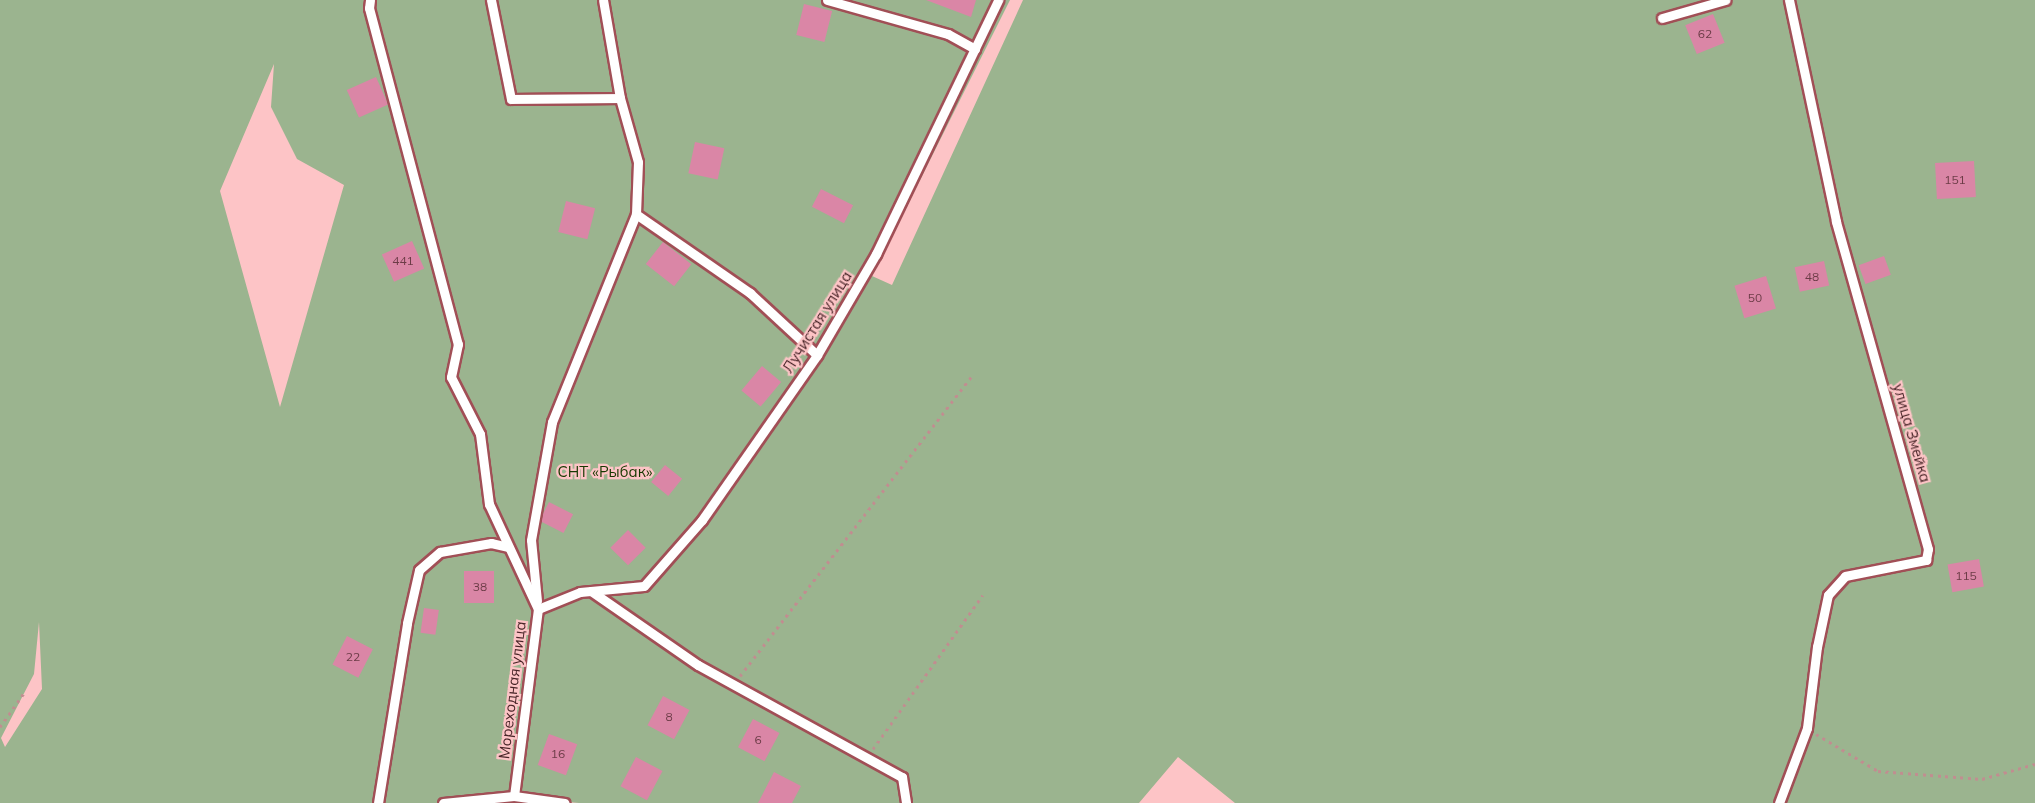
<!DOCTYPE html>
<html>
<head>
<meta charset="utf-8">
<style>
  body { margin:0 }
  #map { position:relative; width:2035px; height:803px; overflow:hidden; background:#fdc4c6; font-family:Mulish,sans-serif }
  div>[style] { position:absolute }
  .green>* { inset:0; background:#9bb48f }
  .building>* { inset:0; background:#da86a6; transform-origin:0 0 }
  .path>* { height:3px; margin-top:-1.5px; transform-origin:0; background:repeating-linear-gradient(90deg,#c08e90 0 3px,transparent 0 7.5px) }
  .roads { filter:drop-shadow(2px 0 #a14f56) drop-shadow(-2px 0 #a14f56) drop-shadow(0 2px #a14f56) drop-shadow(0 -2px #a14f56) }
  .service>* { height:9px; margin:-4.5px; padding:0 4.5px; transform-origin:4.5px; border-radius:4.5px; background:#fff }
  span { translate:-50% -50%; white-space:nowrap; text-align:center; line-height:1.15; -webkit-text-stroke:4.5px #fdc4c6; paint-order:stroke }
  .number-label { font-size:12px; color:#6c3c47 }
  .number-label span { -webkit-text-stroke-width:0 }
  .street-label { font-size:15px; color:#482427 }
  .park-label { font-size:15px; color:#173901 }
</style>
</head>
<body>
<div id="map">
  <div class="green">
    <i style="clip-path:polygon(evenodd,0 0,1010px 0,872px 276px,892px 285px,1023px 0,2035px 0,2035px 803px,1235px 803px,1178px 757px,1139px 803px,579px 803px,519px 798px,483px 803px,0 803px,0 0,274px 64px,271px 107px,297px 159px,344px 185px,280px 407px,220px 191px,274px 64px,0 0,39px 622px,42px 689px,5px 747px,1px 738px,34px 674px,39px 622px)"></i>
  </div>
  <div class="building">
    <i style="clip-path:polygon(926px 0,976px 0,971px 17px)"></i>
    <i style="left:804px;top:4px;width:29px;height:32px;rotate:14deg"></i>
    <i style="left:1713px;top:14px;width:31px;height:30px;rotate:68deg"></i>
    <i style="left:376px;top:77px;width:30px;height:32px;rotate:66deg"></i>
    <i style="left:695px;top:142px;width:30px;height:32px;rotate:12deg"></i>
    <i style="left:1974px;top:161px;width:36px;height:39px;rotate:87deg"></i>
    <i style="left:821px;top:189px;width:36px;height:20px;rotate:27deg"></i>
    <i style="left:566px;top:201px;width:30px;height:32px;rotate:14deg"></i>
    <i style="left:412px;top:241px;width:30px;height:33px;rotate:66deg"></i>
    <i style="left:663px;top:242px;width:36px;height:28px;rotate:38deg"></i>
    <i style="left:1884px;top:256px;width:20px;height:27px;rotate:70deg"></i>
    <i style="left:1824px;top:261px;width:25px;height:30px;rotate:78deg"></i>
    <i style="left:1766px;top:276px;width:34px;height:33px;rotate:73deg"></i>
    <i style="left:762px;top:366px;width:25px;height:32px;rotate:40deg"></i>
    <i style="left:665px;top:465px;width:22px;height:22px;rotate:39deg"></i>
    <i style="left:549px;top:502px;width:27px;height:21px;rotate:27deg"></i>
    <i style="left:628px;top:530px;width:25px;height:25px;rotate:45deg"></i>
    <i style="left:1979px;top:559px;width:28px;height:32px;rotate:80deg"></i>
    <i style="left:464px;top:571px;width:30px;height:32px"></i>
    <i style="left:424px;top:608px;width:15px;height:25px;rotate:8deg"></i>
    <i style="left:347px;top:636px;width:29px;height:32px;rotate:27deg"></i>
    <i style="left:663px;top:696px;width:30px;height:33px;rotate:28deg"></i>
    <i style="left:753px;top:719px;width:30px;height:32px;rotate:28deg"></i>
    <i style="left:549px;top:734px;width:30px;height:33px;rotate:20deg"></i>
    <i style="left:636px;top:757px;width:30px;height:33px;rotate:28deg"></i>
    <i style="clip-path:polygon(774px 772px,801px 786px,792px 803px,758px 803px)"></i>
  </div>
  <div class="path">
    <i style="left:740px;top:676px;width:378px;rotate:-52.3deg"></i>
    <i style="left:0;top:727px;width:42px;rotate:-54.8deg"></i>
    <i style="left:1816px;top:734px;width:72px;rotate:30.8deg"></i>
    <i style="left:1878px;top:771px;width:104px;rotate:4.4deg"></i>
    <i style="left:1982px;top:779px;width:55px;rotate:-15.8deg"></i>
    <i style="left:873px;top:749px;width:189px;rotate:-54.5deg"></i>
  </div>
  <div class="roads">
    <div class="service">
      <i style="left:370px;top:0;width:8px;rotate:97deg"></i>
      <i style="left:369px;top:8px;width:348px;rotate:75.2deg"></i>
      <i style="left:458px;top:344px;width:34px;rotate:102deg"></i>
      <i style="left:451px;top:377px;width:64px;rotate:63deg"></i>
      <i style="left:480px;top:434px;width:71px;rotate:82.7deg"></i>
      <i style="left:489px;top:504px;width:116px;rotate:65deg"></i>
      <i style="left:491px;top:0;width:101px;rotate:78.6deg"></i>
      <i style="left:511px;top:99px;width:109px;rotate:-0.5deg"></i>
      <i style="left:827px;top:0;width:126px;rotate:15.7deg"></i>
      <i style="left:948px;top:34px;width:31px;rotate:29deg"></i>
      <i style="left:1662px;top:18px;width:66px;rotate:-15.9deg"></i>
      <i style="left:636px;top:214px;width:139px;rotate:34.7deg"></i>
      <i style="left:750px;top:293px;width:91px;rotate:42.8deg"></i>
      <i style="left:591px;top:591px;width:130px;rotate:34.7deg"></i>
      <i style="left:698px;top:665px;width:233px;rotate:28.8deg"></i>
      <i style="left:902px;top:777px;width:26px;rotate:81deg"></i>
      <i style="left:537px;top:601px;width:61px;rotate:-95.6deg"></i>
      <i style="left:531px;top:540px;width:120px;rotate:-79.9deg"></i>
      <i style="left:552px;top:422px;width:224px;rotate:-68deg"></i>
      <i style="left:636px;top:214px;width:52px;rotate:-87.8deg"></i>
      <i style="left:638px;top:162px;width:66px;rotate:-105.7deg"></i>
      <i style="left:620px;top:98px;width:99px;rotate:-99.8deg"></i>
      <i style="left:514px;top:796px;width:189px;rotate:-82.7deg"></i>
      <i style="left:538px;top:609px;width:45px;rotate:-22deg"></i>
      <i style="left:580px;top:592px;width:64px;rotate:-5.4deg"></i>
      <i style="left:644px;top:586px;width:88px;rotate:-48.7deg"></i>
      <i style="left:702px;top:520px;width:201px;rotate:-55.1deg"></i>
      <i style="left:817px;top:355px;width:117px;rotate:-59.7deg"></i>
      <i style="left:876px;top:254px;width:282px;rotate:-64.3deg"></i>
      <i style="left:378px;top:803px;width:182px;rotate:-80.8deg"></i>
      <i style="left:407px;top:623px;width:54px;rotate:-77.2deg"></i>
      <i style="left:419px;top:570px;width:28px;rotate:-41deg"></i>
      <i style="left:440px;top:552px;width:52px;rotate:-10deg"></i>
      <i style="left:491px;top:543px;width:18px;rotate:13deg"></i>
      <i style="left:443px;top:803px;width:71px;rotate:-5.6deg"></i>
      <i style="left:514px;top:796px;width:51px;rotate:7.8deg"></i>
      <i style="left:1779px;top:803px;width:80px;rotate:-69.5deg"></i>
      <i style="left:1807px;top:728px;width:82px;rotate:-83deg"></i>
      <i style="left:1817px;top:647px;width:53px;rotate:-78.1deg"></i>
      <i style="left:1828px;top:595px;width:25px;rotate:-48deg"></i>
      <i style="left:1845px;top:576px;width:83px;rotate:-11.2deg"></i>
      <i style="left:1926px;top:560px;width:11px;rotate:-80deg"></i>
      <i style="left:1928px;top:549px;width:341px;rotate:-105.7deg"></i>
      <i style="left:1836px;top:221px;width:226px;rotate:-102deg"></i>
    </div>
  </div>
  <div class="number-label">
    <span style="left:1705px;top:34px">62</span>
    <span style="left:1955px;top:180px">151</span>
    <span style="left:403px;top:261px">441</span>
    <span style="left:1812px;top:277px">48</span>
    <span style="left:1755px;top:298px">50</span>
    <span style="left:1966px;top:576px">115</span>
    <span style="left:480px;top:587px">38</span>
    <span style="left:353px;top:657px">22</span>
    <span style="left:669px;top:717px">8</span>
    <span style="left:758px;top:740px">6</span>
    <span style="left:558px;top:754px">16</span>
  </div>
  <div class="street-label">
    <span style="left:817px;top:322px;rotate:-58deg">Лучистая улица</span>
    <span style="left:1912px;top:433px;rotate:74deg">улица Змейка</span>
    <span style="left:512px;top:690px;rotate:-83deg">Мореходная улица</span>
  </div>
  <div class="park-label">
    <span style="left:605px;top:472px">СНТ «Рыбак»</span>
  </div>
</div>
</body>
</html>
